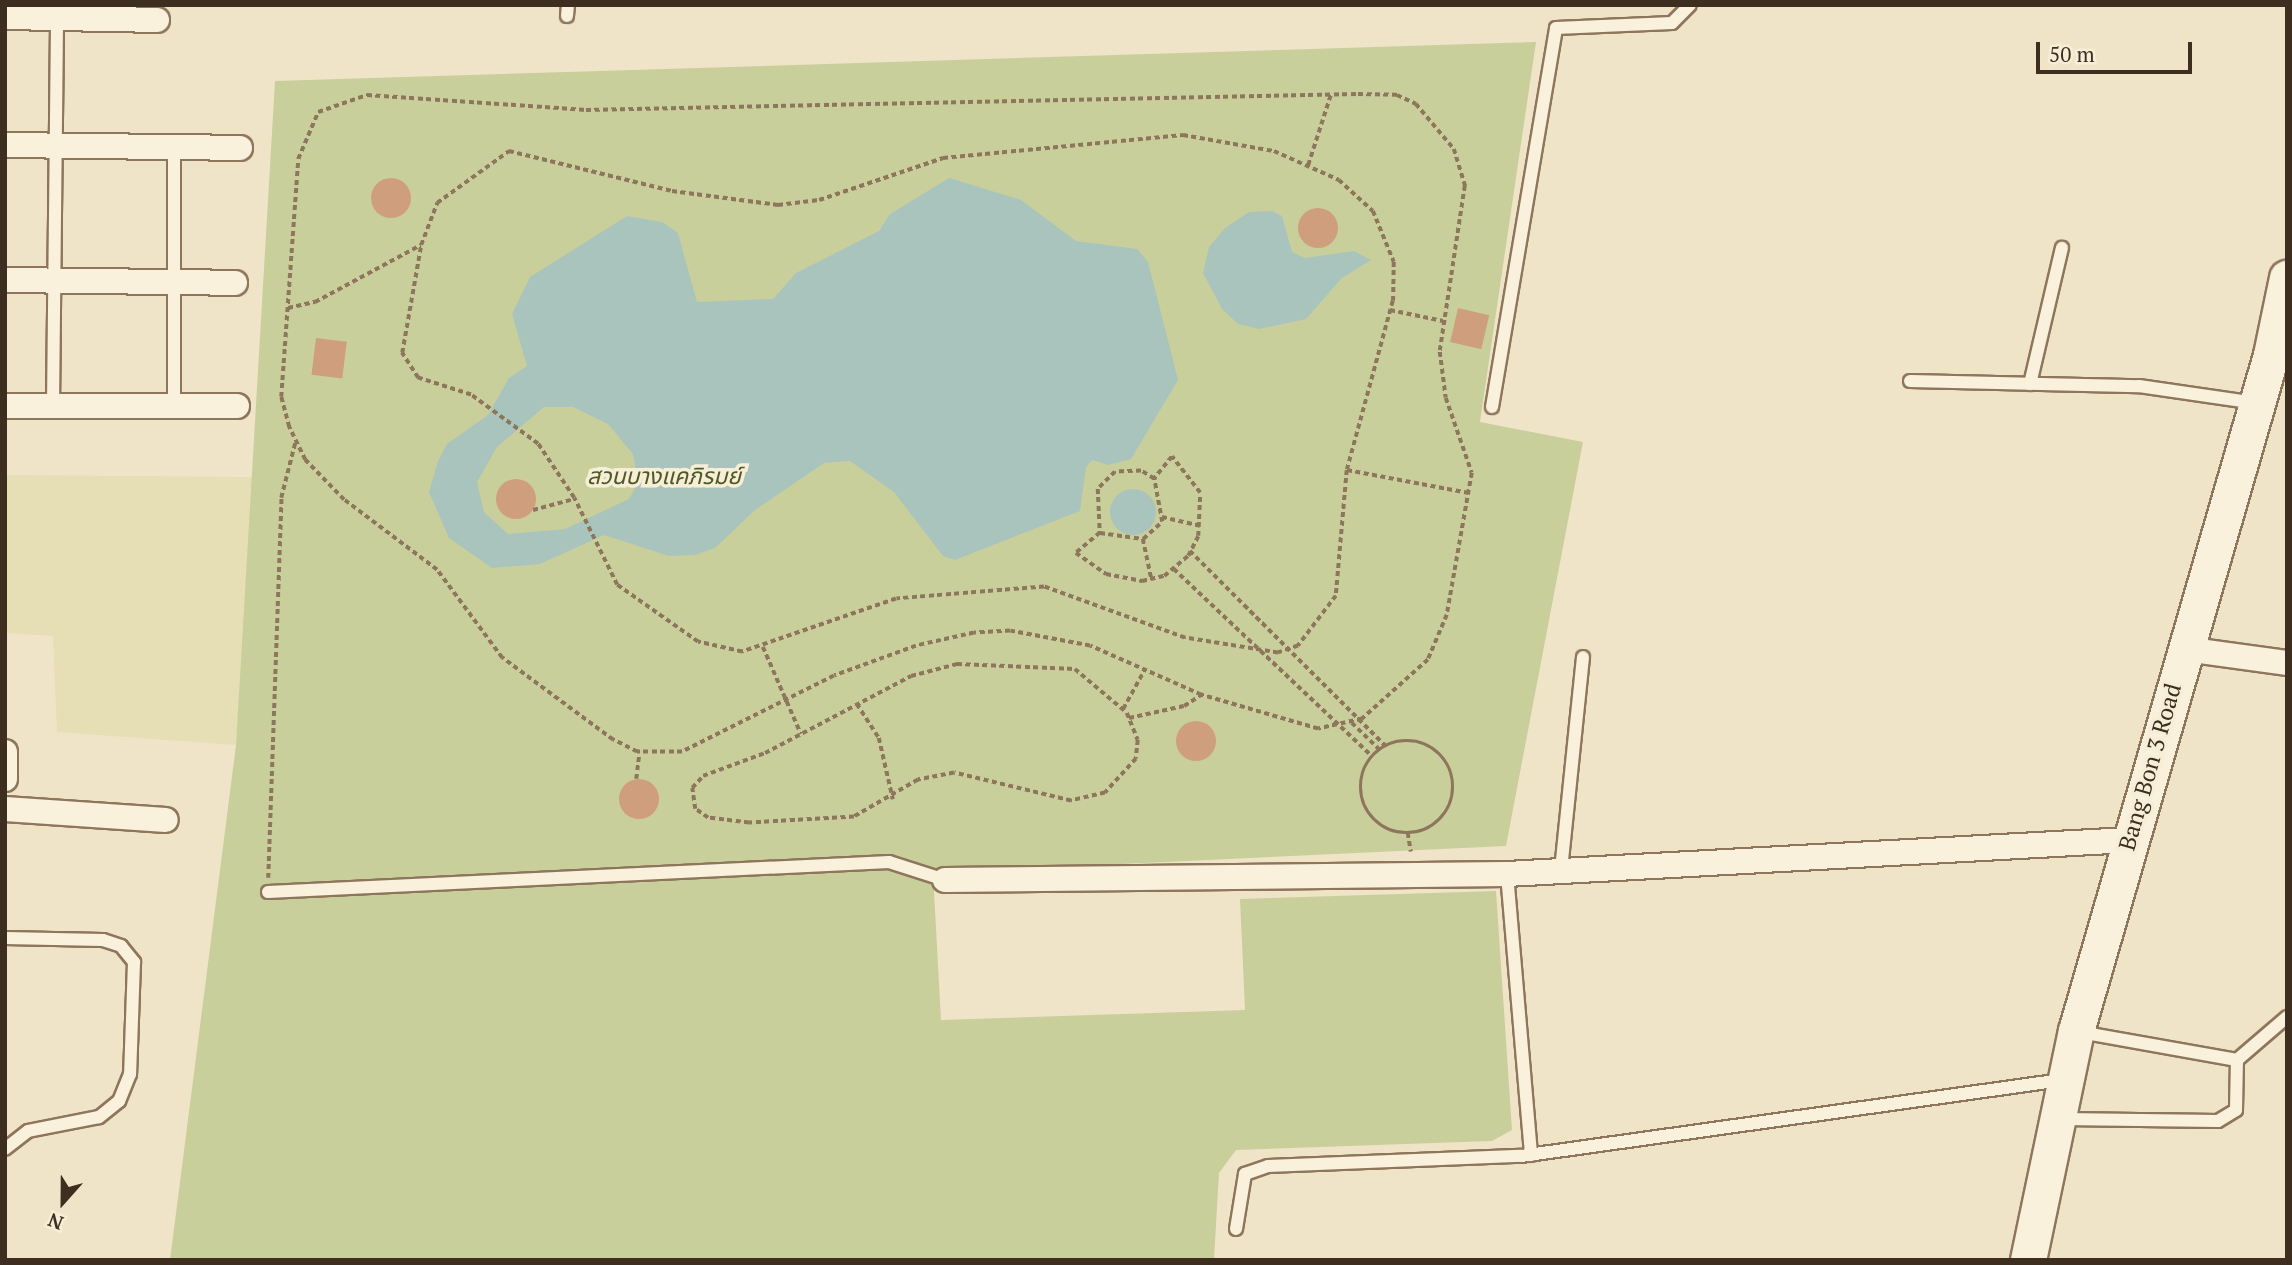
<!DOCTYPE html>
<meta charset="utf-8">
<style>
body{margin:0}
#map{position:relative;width:2292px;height:1265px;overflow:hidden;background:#f0e4c8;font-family:"PT Serif","Noto Sans Thai",serif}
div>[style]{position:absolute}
.farmland>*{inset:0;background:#e6deb5}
.green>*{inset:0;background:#c9cf9b}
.water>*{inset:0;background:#a9c4bc}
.round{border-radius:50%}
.building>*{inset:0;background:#cf9f7d;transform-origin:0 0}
.path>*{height:3.5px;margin-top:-1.75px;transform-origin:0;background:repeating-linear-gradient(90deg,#8d765c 0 5px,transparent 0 8.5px)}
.path>.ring{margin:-1.75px;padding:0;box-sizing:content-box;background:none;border:3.5px solid #8d765c;border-radius:50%}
.roads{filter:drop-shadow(2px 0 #8d765c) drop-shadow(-2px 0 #8d765c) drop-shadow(0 2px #8d765c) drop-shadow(0 -2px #8d765c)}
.lane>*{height:12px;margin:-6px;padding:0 6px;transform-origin:6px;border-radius:6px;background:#faf1dc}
.street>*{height:24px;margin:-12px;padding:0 12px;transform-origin:12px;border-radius:12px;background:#faf1dc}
.secondary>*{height:35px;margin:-17.5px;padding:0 17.5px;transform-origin:17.5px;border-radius:17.5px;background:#faf1dc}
span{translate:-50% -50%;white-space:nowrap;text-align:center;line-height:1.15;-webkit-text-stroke:7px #f7eed8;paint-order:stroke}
.park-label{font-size:23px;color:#4d5a26;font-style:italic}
.street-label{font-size:23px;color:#3d2e20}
.frame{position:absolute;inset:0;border:7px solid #3d2e20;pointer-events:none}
.north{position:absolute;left:28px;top:1167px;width:70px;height:70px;-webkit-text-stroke:5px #f7eed8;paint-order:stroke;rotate:201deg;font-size:19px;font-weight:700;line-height:28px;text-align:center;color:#3d2e20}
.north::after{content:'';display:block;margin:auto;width:24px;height:32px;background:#3d2e20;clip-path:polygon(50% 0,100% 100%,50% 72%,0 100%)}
.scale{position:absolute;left:2036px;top:42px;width:156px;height:32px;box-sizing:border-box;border:4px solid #3d2e20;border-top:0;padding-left:9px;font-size:21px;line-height:24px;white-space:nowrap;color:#3d2e20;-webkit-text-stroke:5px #f7eed8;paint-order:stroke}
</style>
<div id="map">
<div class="farmland">
<i style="clip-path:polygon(5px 475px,255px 477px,236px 745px,57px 732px,53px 636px,5px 633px)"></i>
</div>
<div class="green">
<i style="clip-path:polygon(1536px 42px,1480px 422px,1583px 442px,1506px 846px,933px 873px,941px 1020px,1245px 1010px,1240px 899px,1496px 891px,1512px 1130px,1492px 1141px,1236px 1150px,1219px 1173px,1214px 1260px,170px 1260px,236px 745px,275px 81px)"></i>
</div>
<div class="water">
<i style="clip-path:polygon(evenodd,949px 178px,1021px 200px,1076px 241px,1137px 249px,1148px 262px,1178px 380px,1131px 459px,1108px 465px,1092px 460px,1086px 467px,1080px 511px,955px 560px,943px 556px,894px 492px,850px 461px,824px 463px,755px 510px,715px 548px,695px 555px,669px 556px,604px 535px,540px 564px,492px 568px,449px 538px,429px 492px,438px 461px,447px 444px,488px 415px,509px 378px,527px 366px,512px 314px,530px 277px,627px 216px,662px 222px,678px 233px,697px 302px,773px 299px,796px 273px,879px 231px,890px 214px,949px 178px,544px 407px,573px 407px,608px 424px,633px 454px,638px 483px,629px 499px,565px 529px,508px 534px,484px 512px,477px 482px,497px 447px,544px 407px)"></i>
<i style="clip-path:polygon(1272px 211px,1282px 216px,1292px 252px,1305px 258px,1354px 251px,1371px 260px,1342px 278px,1306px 319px,1259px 329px,1238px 324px,1222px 309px,1203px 273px,1209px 247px,1225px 228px,1249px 212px)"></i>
<i class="round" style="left:1110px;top:489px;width:46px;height:46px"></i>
</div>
<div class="building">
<i class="round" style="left:371px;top:178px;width:40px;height:40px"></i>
<i class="round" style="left:1298px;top:208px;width:40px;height:40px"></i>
<i style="left:1458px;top:308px;width:32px;height:35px;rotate:13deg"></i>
<i style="left:316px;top:338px;width:31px;height:37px;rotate:7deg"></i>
<i class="round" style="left:496px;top:479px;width:40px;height:40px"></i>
<i class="round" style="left:1176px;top:721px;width:40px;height:40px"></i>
<i class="round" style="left:619px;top:779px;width:40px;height:40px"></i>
</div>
<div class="path">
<i style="left:367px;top:95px;width:220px;rotate:3.9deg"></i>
<i style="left:586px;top:110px;width:772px;rotate:-1.19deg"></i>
<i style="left:1358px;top:94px;width:39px;rotate:1deg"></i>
<i style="left:1397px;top:95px;width:21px;rotate:25deg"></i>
<i style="left:1416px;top:104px;width:59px;rotate:49.8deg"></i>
<i style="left:1454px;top:149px;width:39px;rotate:73deg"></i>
<i style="left:1465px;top:186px;width:168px;rotate:98.6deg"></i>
<i style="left:1440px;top:352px;width:46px;rotate:82.6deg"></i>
<i style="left:1446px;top:398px;width:79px;rotate:70.9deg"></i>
<i style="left:1472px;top:473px;width:144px;rotate:100deg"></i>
<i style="left:1447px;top:615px;width:49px;rotate:112.9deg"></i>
<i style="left:1428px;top:660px;width:89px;rotate:138.2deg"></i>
<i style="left:1362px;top:719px;width:45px;rotate:167.2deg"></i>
<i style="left:1318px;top:729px;width:122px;rotate:-163.8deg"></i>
<i style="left:1201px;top:695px;width:121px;rotate:-156.2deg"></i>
<i style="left:1090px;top:646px;width:81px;rotate:-169.4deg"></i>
<i style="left:1010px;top:631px;width:36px;rotate:177deg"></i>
<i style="left:974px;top:633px;width:59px;rotate:167.4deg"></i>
<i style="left:916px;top:646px;width:87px;rotate:159.9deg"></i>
<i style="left:834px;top:676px;width:170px;rotate:153.4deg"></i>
<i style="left:682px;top:752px;width:45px;rotate:180deg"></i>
<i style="left:637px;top:752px;width:27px;rotate:-153deg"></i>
<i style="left:613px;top:740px;width:138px;rotate:-143.5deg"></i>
<i style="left:502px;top:658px;width:109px;rotate:-126.5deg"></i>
<i style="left:437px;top:570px;width:116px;rotate:-143deg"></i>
<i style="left:344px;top:500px;width:56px;rotate:-134.3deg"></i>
<i style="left:305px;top:460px;width:37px;rotate:-116deg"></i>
<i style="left:289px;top:427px;width:31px;rotate:-105deg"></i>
<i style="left:281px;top:397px;width:239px;rotate:-85.9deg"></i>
<i style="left:298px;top:159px;width:51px;rotate:-66.9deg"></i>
<i style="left:318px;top:112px;width:52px;rotate:-19.1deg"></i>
<i style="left:1183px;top:135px;width:92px;rotate:10deg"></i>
<i style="left:1274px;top:151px;width:71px;rotate:24deg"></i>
<i style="left:1339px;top:180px;width:46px;rotate:42.4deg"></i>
<i style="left:1373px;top:211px;width:55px;rotate:67.6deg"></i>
<i style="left:1394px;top:262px;width:39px;rotate:91deg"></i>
<i style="left:1393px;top:301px;width:175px;rotate:105.2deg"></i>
<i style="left:1347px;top:470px;width:126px;rotate:95deg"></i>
<i style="left:1336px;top:596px;width:63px;rotate:127.2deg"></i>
<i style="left:1298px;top:646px;width:21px;rotate:161deg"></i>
<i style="left:1278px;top:653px;width:94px;rotate:-170.8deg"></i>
<i style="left:1185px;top:638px;width:150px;rotate:-160.1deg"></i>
<i style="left:1044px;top:587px;width:148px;rotate:175.4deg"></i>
<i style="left:896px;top:599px;width:163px;rotate:161deg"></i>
<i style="left:742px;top:652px;width:45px;rotate:-167.2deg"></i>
<i style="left:698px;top:642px;width:99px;rotate:-144.9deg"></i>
<i style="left:617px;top:585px;width:97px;rotate:-116.3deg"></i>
<i style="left:574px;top:498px;width:65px;rotate:-123.7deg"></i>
<i style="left:538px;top:444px;width:83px;rotate:-143.8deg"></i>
<i style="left:471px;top:395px;width:56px;rotate:-162.2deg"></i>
<i style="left:418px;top:378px;width:30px;rotate:-123deg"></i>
<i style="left:402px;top:353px;width:110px;rotate:-80deg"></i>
<i style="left:421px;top:245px;width:45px;rotate:-69.1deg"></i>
<i style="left:437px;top:203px;width:89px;rotate:-35.8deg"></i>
<i style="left:509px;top:151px;width:168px;rotate:13.8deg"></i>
<i style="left:672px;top:191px;width:107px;rotate:7.5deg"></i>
<i style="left:778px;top:205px;width:41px;rotate:-7deg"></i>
<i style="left:819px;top:200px;width:131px;rotate:-18.7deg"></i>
<i style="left:943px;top:158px;width:241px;rotate:-5.5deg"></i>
<i style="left:1308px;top:165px;width:75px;rotate:-72.1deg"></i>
<i style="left:288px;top:308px;width:28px;rotate:-13deg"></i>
<i style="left:315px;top:302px;width:120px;rotate:-28.3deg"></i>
<i style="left:1390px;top:310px;width:54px;rotate:11.7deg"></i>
<i style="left:1347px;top:470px;width:124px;rotate:10.7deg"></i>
<i style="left:533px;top:510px;width:42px;rotate:-15deg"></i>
<i style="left:1162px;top:517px;width:39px;rotate:13deg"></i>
<i style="left:1100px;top:533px;width:43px;rotate:7.9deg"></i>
<i style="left:1143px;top:539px;width:25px;rotate:-42deg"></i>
<i style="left:1162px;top:522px;width:44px;rotate:-100.5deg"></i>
<i style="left:1154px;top:479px;width:15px;rotate:-148deg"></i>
<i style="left:1141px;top:471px;width:26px;rotate:178deg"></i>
<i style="left:1115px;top:472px;width:24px;rotate:135deg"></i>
<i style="left:1098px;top:489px;width:44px;rotate:87.4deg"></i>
<i style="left:1100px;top:533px;width:31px;rotate:140deg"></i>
<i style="left:1076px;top:553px;width:37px;rotate:35deg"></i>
<i style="left:1106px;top:574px;width:37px;rotate:11deg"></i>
<i style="left:1142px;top:581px;width:23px;rotate:-13deg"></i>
<i style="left:1164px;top:576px;width:31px;rotate:-40deg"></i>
<i style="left:1188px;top:556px;width:22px;rotate:-63deg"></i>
<i style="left:1198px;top:536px;width:43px;rotate:-87.3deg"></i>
<i style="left:1200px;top:493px;width:46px;rotate:-127.9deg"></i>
<i style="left:1172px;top:457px;width:28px;rotate:129deg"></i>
<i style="left:1143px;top:539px;width:40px;rotate:78deg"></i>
<i style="left:1190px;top:551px;width:276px;rotate:44.9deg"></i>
<i style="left:1174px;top:569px;width:272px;rotate:43.4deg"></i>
<i style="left:763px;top:647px;width:95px;rotate:66.4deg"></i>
<i style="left:957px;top:664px;width:118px;rotate:2.4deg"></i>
<i style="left:1075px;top:669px;width:68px;rotate:40.2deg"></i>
<i style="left:1127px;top:713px;width:29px;rotate:68deg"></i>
<i style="left:1138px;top:740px;width:19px;rotate:96deg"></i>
<i style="left:1136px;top:759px;width:46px;rotate:132.4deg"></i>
<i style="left:1105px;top:793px;width:35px;rotate:167deg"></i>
<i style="left:1071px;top:801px;width:120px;rotate:-166.5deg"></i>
<i style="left:954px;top:773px;width:37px;rotate:169deg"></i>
<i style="left:918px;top:780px;width:74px;rotate:150deg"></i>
<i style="left:854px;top:817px;width:105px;rotate:176.7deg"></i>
<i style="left:749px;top:823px;width:41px;rotate:-173deg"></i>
<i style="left:708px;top:818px;width:16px;rotate:-145deg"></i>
<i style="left:695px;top:809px;width:21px;rotate:-98deg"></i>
<i style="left:692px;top:788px;width:16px;rotate:-47deg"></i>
<i style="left:703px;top:776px;width:66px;rotate:-20.4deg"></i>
<i style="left:765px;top:753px;width:165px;rotate:-27.8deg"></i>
<i style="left:911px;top:676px;width:48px;rotate:-14.6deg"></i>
<i style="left:857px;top:704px;width:40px;rotate:57.1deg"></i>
<i style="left:879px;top:738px;width:63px;rotate:77.1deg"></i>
<i style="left:1123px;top:709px;width:46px;rotate:-61.2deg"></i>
<i style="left:1129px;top:718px;width:56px;rotate:-12.3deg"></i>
<i style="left:1184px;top:706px;width:20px;rotate:-33deg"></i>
<i style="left:1352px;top:723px;width:37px;rotate:44deg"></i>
<i class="ring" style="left:1361px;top:741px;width:88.5px;height:88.5px"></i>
<i style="left:636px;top:779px;width:25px;rotate:-83deg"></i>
<i style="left:1408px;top:833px;width:19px;rotate:81deg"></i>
<i style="left:268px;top:878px;width:380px;rotate:-88deg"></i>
<i style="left:281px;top:498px;width:57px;rotate:-75.7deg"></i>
</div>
<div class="roads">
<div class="lane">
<i style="left:567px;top:16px;width:11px;rotate:-85deg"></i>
<i style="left:1910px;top:381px;width:229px;rotate:1.3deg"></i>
<i style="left:2139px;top:386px;width:118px;rotate:8.3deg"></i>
<i style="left:2030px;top:384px;width:140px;rotate:-76.8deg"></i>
<i style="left:53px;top:406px;width:401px;rotate:-89.4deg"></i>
<i style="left:174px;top:406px;width:259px;rotate:-90deg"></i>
<i style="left:1492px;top:407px;width:384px;rotate:-80.4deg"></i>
<i style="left:1556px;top:28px;width:116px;rotate:-2.5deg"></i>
<i style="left:1672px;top:23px;width:25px;rotate:-45deg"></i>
<i style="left:1561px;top:870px;width:214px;rotate:-84.1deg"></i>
<i style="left:1507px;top:874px;width:282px;rotate:85.1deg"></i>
<i style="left:268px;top:892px;width:622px;rotate:-2.77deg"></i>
<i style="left:889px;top:862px;width:59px;rotate:17.8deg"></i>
<i style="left:5px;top:938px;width:98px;rotate:1.2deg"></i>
<i style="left:103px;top:940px;width:19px;rotate:18deg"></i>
<i style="left:121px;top:946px;width:21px;rotate:51deg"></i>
<i style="left:134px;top:962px;width:112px;rotate:92deg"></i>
<i style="left:130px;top:1074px;width:29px;rotate:112deg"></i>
<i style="left:119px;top:1101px;width:26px;rotate:141deg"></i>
<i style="left:99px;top:1117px;width:72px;rotate:168.8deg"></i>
<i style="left:28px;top:1131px;width:29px;rotate:142deg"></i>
<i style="left:2237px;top:1060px;width:66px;rotate:-40.7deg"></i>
<i style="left:2061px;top:1119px;width:157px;rotate:0.7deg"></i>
<i style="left:2218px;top:1121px;width:21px;rotate:-31deg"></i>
<i style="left:2236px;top:1110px;width:50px;rotate:-88.9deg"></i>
<i style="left:2237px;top:1060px;width:159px;rotate:-169.9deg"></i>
<i style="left:1236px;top:1229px;width:56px;rotate:-80.7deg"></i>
<i style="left:1245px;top:1174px;width:24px;rotate:-19deg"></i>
<i style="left:1268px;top:1166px;width:253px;rotate:-2.3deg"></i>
<i style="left:1521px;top:1156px;width:546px;rotate:-8deg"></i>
</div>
<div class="street">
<i style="left:5px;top:17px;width:152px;rotate:1.1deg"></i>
<i style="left:5px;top:145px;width:235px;rotate:0.7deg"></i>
<i style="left:5px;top:280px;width:230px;rotate:0.7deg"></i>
<i style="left:5px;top:406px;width:232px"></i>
<i style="left:2185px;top:649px;width:103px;rotate:7.8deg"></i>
<i style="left:5px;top:752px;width:27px;rotate:90deg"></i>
<i style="left:5px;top:809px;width:161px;rotate:3.9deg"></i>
<i style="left:945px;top:880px;width:562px;rotate:-0.61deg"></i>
<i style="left:1507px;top:874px;width:622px;rotate:-3.13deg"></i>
</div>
<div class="secondary">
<i style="left:2028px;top:1260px;width:234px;rotate:-78.2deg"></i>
<i style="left:2076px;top:1031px;width:704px;rotate:-73.91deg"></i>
<i style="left:2271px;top:355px;width:79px;rotate:-78.3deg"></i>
</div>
</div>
<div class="park-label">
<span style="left:664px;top:476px">สวนบางแคภิรมย์</span>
</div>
<div class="street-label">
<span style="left:2150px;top:767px;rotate:-74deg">Bang Bon 3 Road</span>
</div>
<div class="frame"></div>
<div class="north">N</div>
<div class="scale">50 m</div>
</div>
